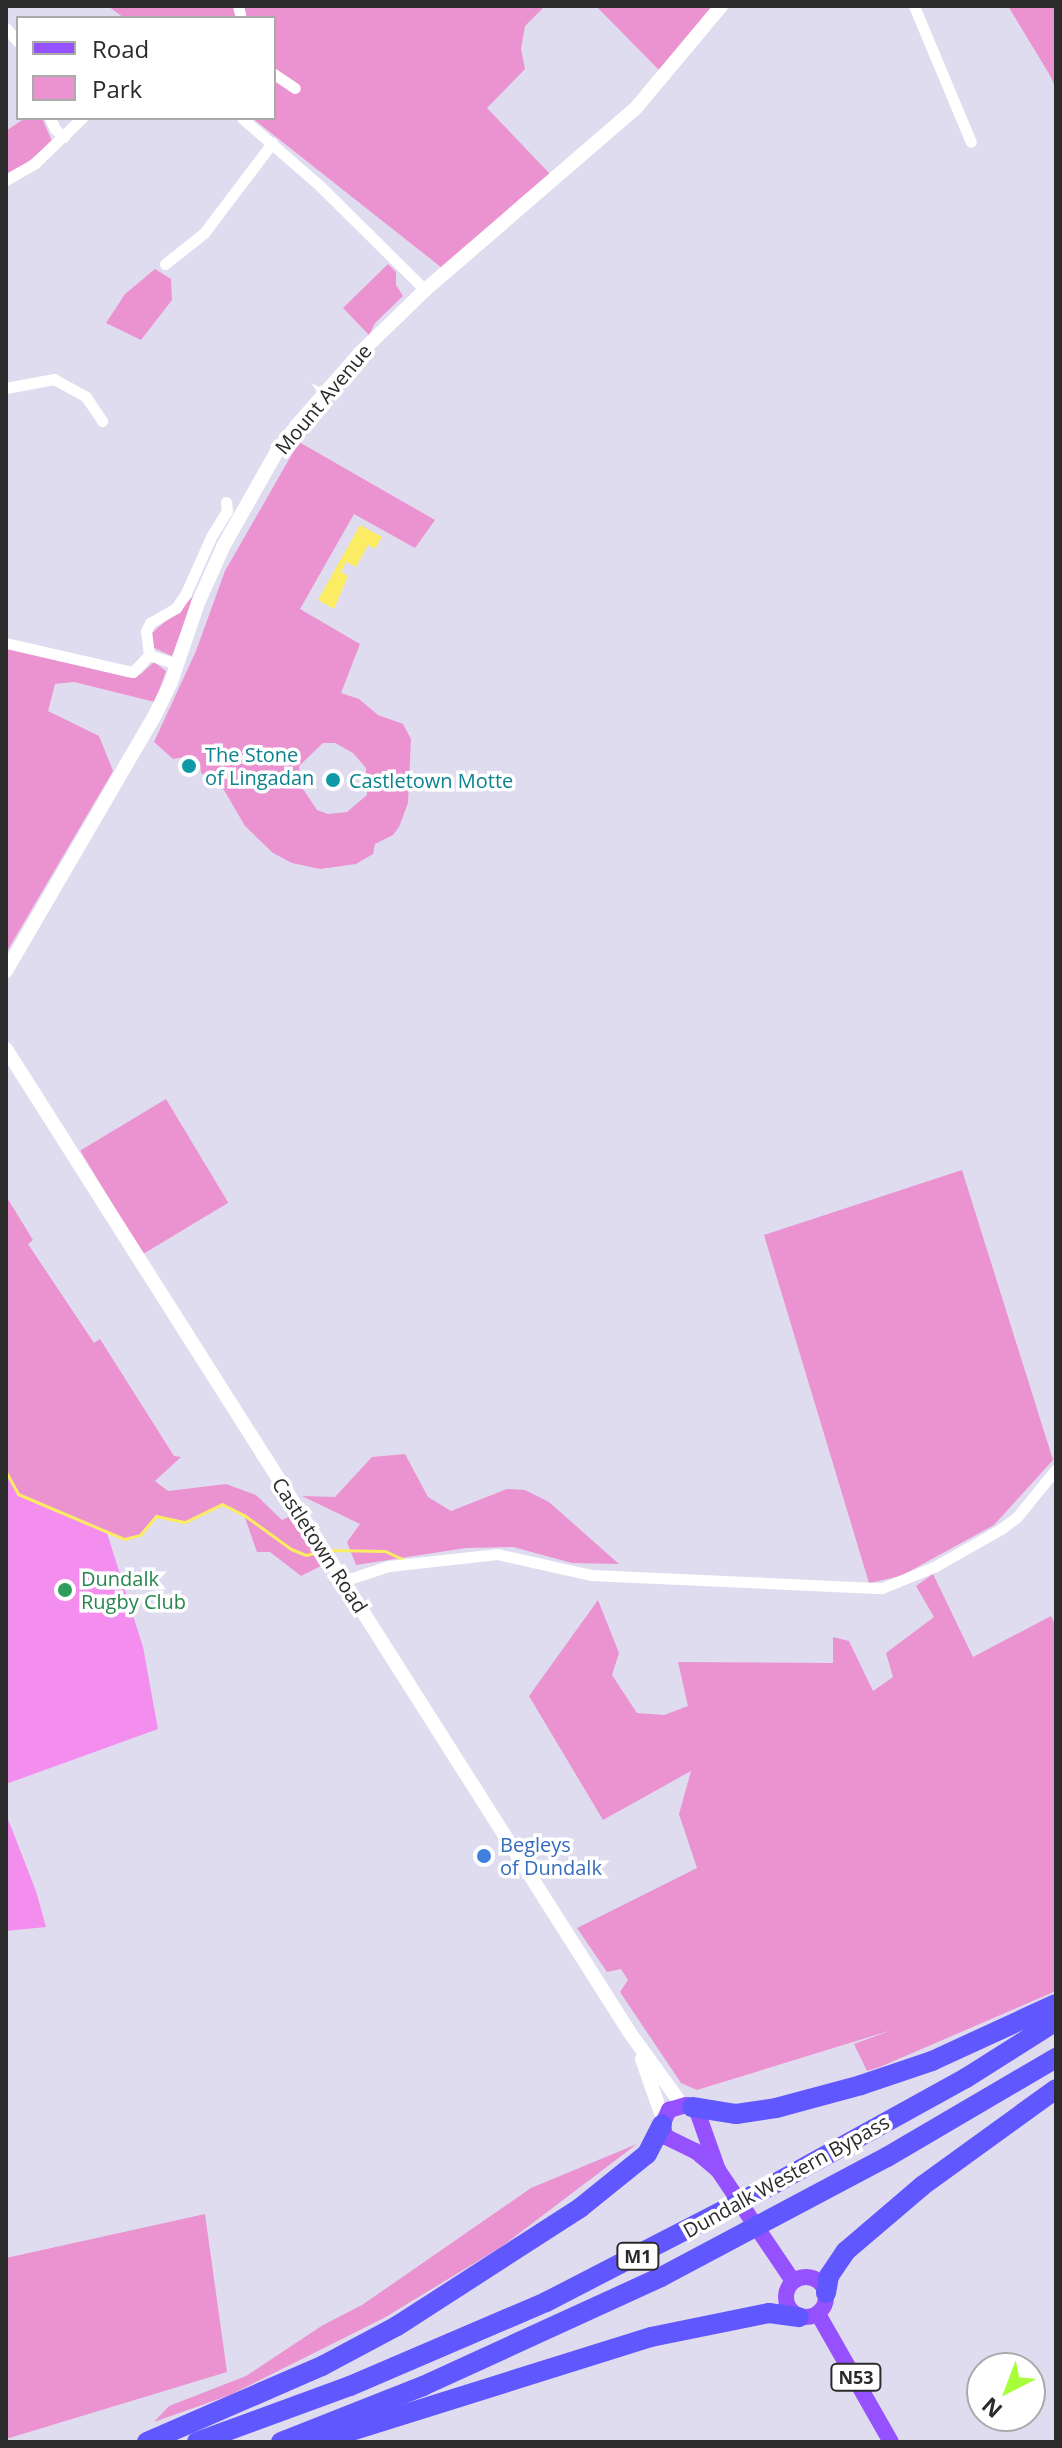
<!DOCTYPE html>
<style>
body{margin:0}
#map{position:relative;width:1062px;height:2448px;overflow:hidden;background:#e0dcef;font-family:"Open Sans",sans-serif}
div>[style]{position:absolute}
.green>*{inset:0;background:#eb93d1;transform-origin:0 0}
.pitch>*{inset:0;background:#f38eee}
.water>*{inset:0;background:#fbec64}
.stream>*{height:3px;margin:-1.5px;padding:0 1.5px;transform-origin:1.5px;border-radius:1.5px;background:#fbec64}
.street>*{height:11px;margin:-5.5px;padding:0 5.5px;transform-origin:5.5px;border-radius:5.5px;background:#fff}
.secondary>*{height:14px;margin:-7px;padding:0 7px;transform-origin:7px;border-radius:7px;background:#fff}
.primary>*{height:16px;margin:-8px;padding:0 8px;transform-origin:8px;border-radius:8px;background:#9651ff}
.primary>.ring{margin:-8px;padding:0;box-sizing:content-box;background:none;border:16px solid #9651ff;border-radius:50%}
.highway>*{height:20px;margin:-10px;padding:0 10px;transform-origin:10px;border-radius:10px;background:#6157ff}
.dots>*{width:22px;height:22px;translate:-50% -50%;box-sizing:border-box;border:4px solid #fff;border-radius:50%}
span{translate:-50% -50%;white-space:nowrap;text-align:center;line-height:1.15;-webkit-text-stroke:7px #fff;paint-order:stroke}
.shield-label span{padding:2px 6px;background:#fff;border:2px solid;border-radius:6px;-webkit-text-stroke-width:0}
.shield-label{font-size:18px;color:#2b2b2b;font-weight:700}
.street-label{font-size:20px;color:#2b2b2b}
.culture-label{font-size:20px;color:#0d838f}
.left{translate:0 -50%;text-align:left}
.leisure-label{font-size:20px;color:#27864d}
.shop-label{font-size:20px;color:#366cbe}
.frame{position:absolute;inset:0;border:8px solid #2b2b2b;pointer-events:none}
.legend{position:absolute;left:16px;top:16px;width:260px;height:104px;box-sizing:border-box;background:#fff;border:2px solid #aaa;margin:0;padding:10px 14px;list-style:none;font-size:24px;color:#2b2b2b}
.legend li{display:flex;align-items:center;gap:16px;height:40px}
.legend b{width:40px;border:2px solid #aaa}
.north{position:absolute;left:966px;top:2352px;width:80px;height:80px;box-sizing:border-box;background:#fff;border:2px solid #aaa;border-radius:50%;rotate:222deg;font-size:22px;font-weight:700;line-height:32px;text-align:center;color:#2b2b2b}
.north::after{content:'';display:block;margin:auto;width:28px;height:36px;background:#a7ff39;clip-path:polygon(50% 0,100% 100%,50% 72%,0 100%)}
</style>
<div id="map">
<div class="green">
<i style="clip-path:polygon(108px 6px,545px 6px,525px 26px,521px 49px,525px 69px,487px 108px,550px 174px,442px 268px,252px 118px,274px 118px,274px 18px,124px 18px)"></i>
<i style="clip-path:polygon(596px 6px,713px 6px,659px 70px)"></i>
<i style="clip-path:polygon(1008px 6px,1056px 6px,1056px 90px,1051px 77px)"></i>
<i style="clip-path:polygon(25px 118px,42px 118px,52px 141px,28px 162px,6px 174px,6px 131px)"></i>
<i style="clip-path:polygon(388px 264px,396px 272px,396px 285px,403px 296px,375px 323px,369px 335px,343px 308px)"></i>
<i style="clip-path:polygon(155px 269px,171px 279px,172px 300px,141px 340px,106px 323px,125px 294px)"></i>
<i style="clip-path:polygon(evenodd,299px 442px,435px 520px,415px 548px,354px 514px,300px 609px,360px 644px,341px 693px,359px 699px,378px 715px,403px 724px,411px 739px,408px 803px,399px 827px,393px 835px,375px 844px,373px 854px,356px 864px,320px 869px,292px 863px,273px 853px,245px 826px,224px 790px,201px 773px,200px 762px,192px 756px,173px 759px,154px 742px,196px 651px,225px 571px,299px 442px,323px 743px,335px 743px,353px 753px,366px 768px,367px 795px,347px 812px,328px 814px,317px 810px,301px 786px,299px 766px,323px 743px)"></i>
<i style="clip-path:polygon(195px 595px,172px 656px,154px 648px,151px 634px)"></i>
<i style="clip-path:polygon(6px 648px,127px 677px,141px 674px,154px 662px,166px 671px,155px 702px,74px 682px,55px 684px,48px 711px,99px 736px,113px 771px,6px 953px)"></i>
<i style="left:166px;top:1099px;width:121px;height:100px;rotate:59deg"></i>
<i style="clip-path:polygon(962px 1170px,1053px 1460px,994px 1525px,901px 1576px,869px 1583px,764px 1235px)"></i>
<i style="clip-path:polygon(6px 1196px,33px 1240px,28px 1244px,94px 1343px,100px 1339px,174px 1456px,181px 1457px,155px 1481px,168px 1491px,226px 1484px,256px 1495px,282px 1520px,293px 1515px,325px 1564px,301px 1576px,270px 1552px,257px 1552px,244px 1515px,222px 1505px,185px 1522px,156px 1516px,140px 1535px,124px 1539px,18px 1494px,6px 1472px)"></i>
<i style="clip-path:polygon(405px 1454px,428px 1497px,451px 1511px,507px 1489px,525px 1490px,549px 1502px,619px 1564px,572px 1563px,513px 1547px,466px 1548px,356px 1565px,347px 1542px,360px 1524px,302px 1496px,335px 1497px,372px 1457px)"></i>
<i style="clip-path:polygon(933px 1574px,973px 1657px,1051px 1616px,1056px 1626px,1056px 1991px,880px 2067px,867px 2071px,854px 2044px,892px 2030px,697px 2090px,681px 2083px,620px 1992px,628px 1980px,621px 1969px,607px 1972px,577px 1928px,697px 1868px,679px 1814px,691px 1771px,603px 1820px,529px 1696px,598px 1600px,619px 1653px,612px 1675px,637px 1713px,664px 1715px,688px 1706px,678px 1662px,833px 1663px,833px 1637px,849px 1641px,873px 1691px,893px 1677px,886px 1653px,934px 1617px,916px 1586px)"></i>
<i style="clip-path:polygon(637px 2144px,501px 2247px,384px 2318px,230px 2395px,154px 2422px,169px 2406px,246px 2376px,323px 2325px,362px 2305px,531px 2188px)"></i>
<i style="clip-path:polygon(205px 2214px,227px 2372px,6px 2439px,6px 2258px)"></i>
</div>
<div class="pitch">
<i style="clip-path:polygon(6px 1472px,18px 1494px,107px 1533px,143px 1647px,158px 1729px,6px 1784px)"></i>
<i style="clip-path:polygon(6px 1814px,36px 1891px,46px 1927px,6px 1931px)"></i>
</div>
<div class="water">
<i style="clip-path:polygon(360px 525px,382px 537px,375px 549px,368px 545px,356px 567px,346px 562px,341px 572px,348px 576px,334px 609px,318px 600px)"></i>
</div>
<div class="stream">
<i style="left:6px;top:1472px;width:25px;rotate:61deg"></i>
<i style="left:18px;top:1494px;width:115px;rotate:23deg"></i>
<i style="left:124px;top:1539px;width:16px;rotate:-14deg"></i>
<i style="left:140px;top:1535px;width:25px;rotate:-50deg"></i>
<i style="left:156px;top:1516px;width:30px;rotate:12deg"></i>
<i style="left:185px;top:1522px;width:41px;rotate:-25.9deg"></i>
<i style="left:222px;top:1504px;width:25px;rotate:27deg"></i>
<i style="left:244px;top:1515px;width:58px;rotate:35.9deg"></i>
<i style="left:291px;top:1549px;width:16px;rotate:22deg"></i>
<i style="left:306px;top:1555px;width:12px;rotate:-14deg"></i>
<i style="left:330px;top:1550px;width:55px;rotate:1deg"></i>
<i style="left:385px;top:1551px;width:21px;rotate:25deg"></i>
</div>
<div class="street">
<i style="left:238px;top:6px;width:12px;rotate:76deg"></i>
<i style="left:914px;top:6px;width:147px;rotate:67.3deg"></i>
<i style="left:6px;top:28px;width:18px;rotate:49deg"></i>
<i style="left:274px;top:74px;width:25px;rotate:34deg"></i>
<i style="left:50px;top:118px;width:12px;rotate:66deg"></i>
<i style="left:55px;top:129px;width:12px;rotate:42deg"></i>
<i style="left:242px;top:118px;width:103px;rotate:41.1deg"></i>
<i style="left:320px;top:186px;width:148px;rotate:44.7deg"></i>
<i style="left:6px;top:180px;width:34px;rotate:-30deg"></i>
<i style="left:35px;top:163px;width:65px;rotate:-43.8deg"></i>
<i style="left:165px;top:264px;width:50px;rotate:-38.5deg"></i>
<i style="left:204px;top:233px;width:113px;rotate:-52.9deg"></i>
<i style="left:6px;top:388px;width:49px;rotate:-10.6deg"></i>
<i style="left:54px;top:379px;width:37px;rotate:29deg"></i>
<i style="left:86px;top:397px;width:29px;rotate:56deg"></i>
<i style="left:6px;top:643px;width:130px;rotate:12.9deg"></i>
<i style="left:133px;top:672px;width:23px;rotate:-47deg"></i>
<i style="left:149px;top:655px;width:24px;rotate:-97deg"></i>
<i style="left:146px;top:631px;width:9px;rotate:-63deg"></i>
<i style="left:150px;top:623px;width:30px;rotate:-30deg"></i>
<i style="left:176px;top:608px;width:18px;rotate:-56deg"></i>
<i style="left:186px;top:593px;width:64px;rotate:-65.9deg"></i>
<i style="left:212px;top:535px;width:28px;rotate:-58deg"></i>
<i style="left:227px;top:511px;width:9px;rotate:-96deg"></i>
<i style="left:149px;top:655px;width:29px;rotate:18deg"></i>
<i style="left:343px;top:1581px;width:48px;rotate:-18.1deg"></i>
<i style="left:389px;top:1566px;width:109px;rotate:-6.3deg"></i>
<i style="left:497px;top:1554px;width:96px;rotate:12.6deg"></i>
<i style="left:591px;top:1575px;width:291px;rotate:2.6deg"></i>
<i style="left:882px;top:1588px;width:56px;rotate:-22deg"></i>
<i style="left:934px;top:1567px;width:77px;rotate:-29.6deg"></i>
<i style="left:1001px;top:1529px;width:20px;rotate:-37deg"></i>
<i style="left:1017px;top:1517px;width:62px;rotate:-50.9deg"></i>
</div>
<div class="secondary">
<i style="left:6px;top:971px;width:298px;rotate:-59.8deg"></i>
<i style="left:156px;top:713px;width:34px;rotate:-64deg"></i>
<i style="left:171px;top:682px;width:83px;rotate:-71.1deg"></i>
<i style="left:198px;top:603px;width:64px;rotate:-65.9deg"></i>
<i style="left:224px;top:545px;width:106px;rotate:-60.5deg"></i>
<i style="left:276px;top:453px;width:35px;rotate:-53deg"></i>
<i style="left:297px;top:425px;width:96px;rotate:-48.8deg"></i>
<i style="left:360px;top:353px;width:91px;rotate:-44.1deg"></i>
<i style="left:425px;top:290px;width:277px;rotate:-40.8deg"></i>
<i style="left:635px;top:109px;width:134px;rotate:-50.1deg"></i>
<i style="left:6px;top:1049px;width:1165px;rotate:57.62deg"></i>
<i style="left:630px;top:2033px;width:89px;rotate:54.2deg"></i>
<i style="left:642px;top:2059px;width:64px;rotate:70.7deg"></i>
</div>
<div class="primary">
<i style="left:718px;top:2170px;width:30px;rotate:-140deg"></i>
<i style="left:695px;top:2151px;width:32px;rotate:-154deg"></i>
<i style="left:666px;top:2137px;width:13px;rotate:-108deg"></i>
<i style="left:662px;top:2125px;width:17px;rotate:-65deg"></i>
<i style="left:669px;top:2110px;width:18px;rotate:-16deg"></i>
<i style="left:686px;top:2105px;width:13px;rotate:29deg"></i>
<i style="left:697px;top:2111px;width:63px;rotate:70.4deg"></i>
<i style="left:718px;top:2170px;width:134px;rotate:56deg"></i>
<i class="ring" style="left:786px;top:2277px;width:24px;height:24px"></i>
<i style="left:818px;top:2314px;width:147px;rotate:60.3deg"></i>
</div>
<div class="highway">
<i style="left:692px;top:2107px;width:45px;rotate:9deg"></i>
<i style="left:736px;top:2114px;width:40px;rotate:-8.5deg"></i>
<i style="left:776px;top:2108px;width:88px;rotate:-15.1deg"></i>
<i style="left:861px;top:2085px;width:75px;rotate:-18.7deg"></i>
<i style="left:932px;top:2061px;width:136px;rotate:-24.7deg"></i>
<i style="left:826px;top:2293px;width:17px;rotate:-80deg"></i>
<i style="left:829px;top:2276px;width:30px;rotate:-56deg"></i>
<i style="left:846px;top:2251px;width:100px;rotate:-40.5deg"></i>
<i style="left:922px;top:2186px;width:165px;rotate:-35.9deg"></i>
<i style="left:147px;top:2442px;width:191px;rotate:-23.5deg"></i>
<i style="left:322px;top:2366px;width:85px;rotate:-28.1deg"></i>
<i style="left:397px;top:2326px;width:218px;rotate:-32.8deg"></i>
<i style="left:580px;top:2208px;width:86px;rotate:-38.9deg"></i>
<i style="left:647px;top:2154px;width:33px;rotate:-63deg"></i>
<i style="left:197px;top:2442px;width:163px;rotate:-20.1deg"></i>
<i style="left:350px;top:2386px;width:213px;rotate:-23.2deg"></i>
<i style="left:546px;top:2302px;width:246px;rotate:-27.3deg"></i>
<i style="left:765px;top:2189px;width:230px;rotate:-28.9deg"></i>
<i style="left:966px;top:2078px;width:107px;rotate:-32.3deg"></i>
<i style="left:281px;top:2442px;width:153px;rotate:-21.5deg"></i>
<i style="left:423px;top:2386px;width:262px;rotate:-24.6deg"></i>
<i style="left:661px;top:2277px;width:256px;rotate:-28deg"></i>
<i style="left:887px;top:2157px;width:196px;rotate:-30.4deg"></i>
<i style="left:316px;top:2442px;width:351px;rotate:-17.4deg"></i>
<i style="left:651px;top:2337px;width:120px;rotate:-11.5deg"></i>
<i style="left:769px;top:2313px;width:30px;rotate:8deg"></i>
</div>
<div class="dots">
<i style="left:189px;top:766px;background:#0f9aa8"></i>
<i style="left:333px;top:780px;background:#0f9aa8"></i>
<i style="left:65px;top:1590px;background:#2e9e5b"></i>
<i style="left:484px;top:1856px;background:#3f7fe0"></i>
</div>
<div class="shield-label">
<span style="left:638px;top:2256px">M1</span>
<span style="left:856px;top:2377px">N53</span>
</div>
<div class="street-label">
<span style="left:323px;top:399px;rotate:-50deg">Mount Avenue</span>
<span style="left:320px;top:1545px;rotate:57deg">Castletown Road</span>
<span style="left:786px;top:2176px;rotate:-29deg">Dundalk Western Bypass</span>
</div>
<div class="culture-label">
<span class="left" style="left:205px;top:766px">The Stone<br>of Lingadan</span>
<span class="left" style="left:349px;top:780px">Castletown Motte</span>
</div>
<div class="leisure-label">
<span class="left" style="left:81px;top:1590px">Dundalk<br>Rugby Club</span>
</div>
<div class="shop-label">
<span class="left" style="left:500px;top:1856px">Begleys<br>of Dundalk</span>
</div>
<div class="frame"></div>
<ul class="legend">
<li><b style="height:10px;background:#9651ff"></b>Road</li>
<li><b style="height:22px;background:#eb93d1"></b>Park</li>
</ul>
<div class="north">N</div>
</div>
